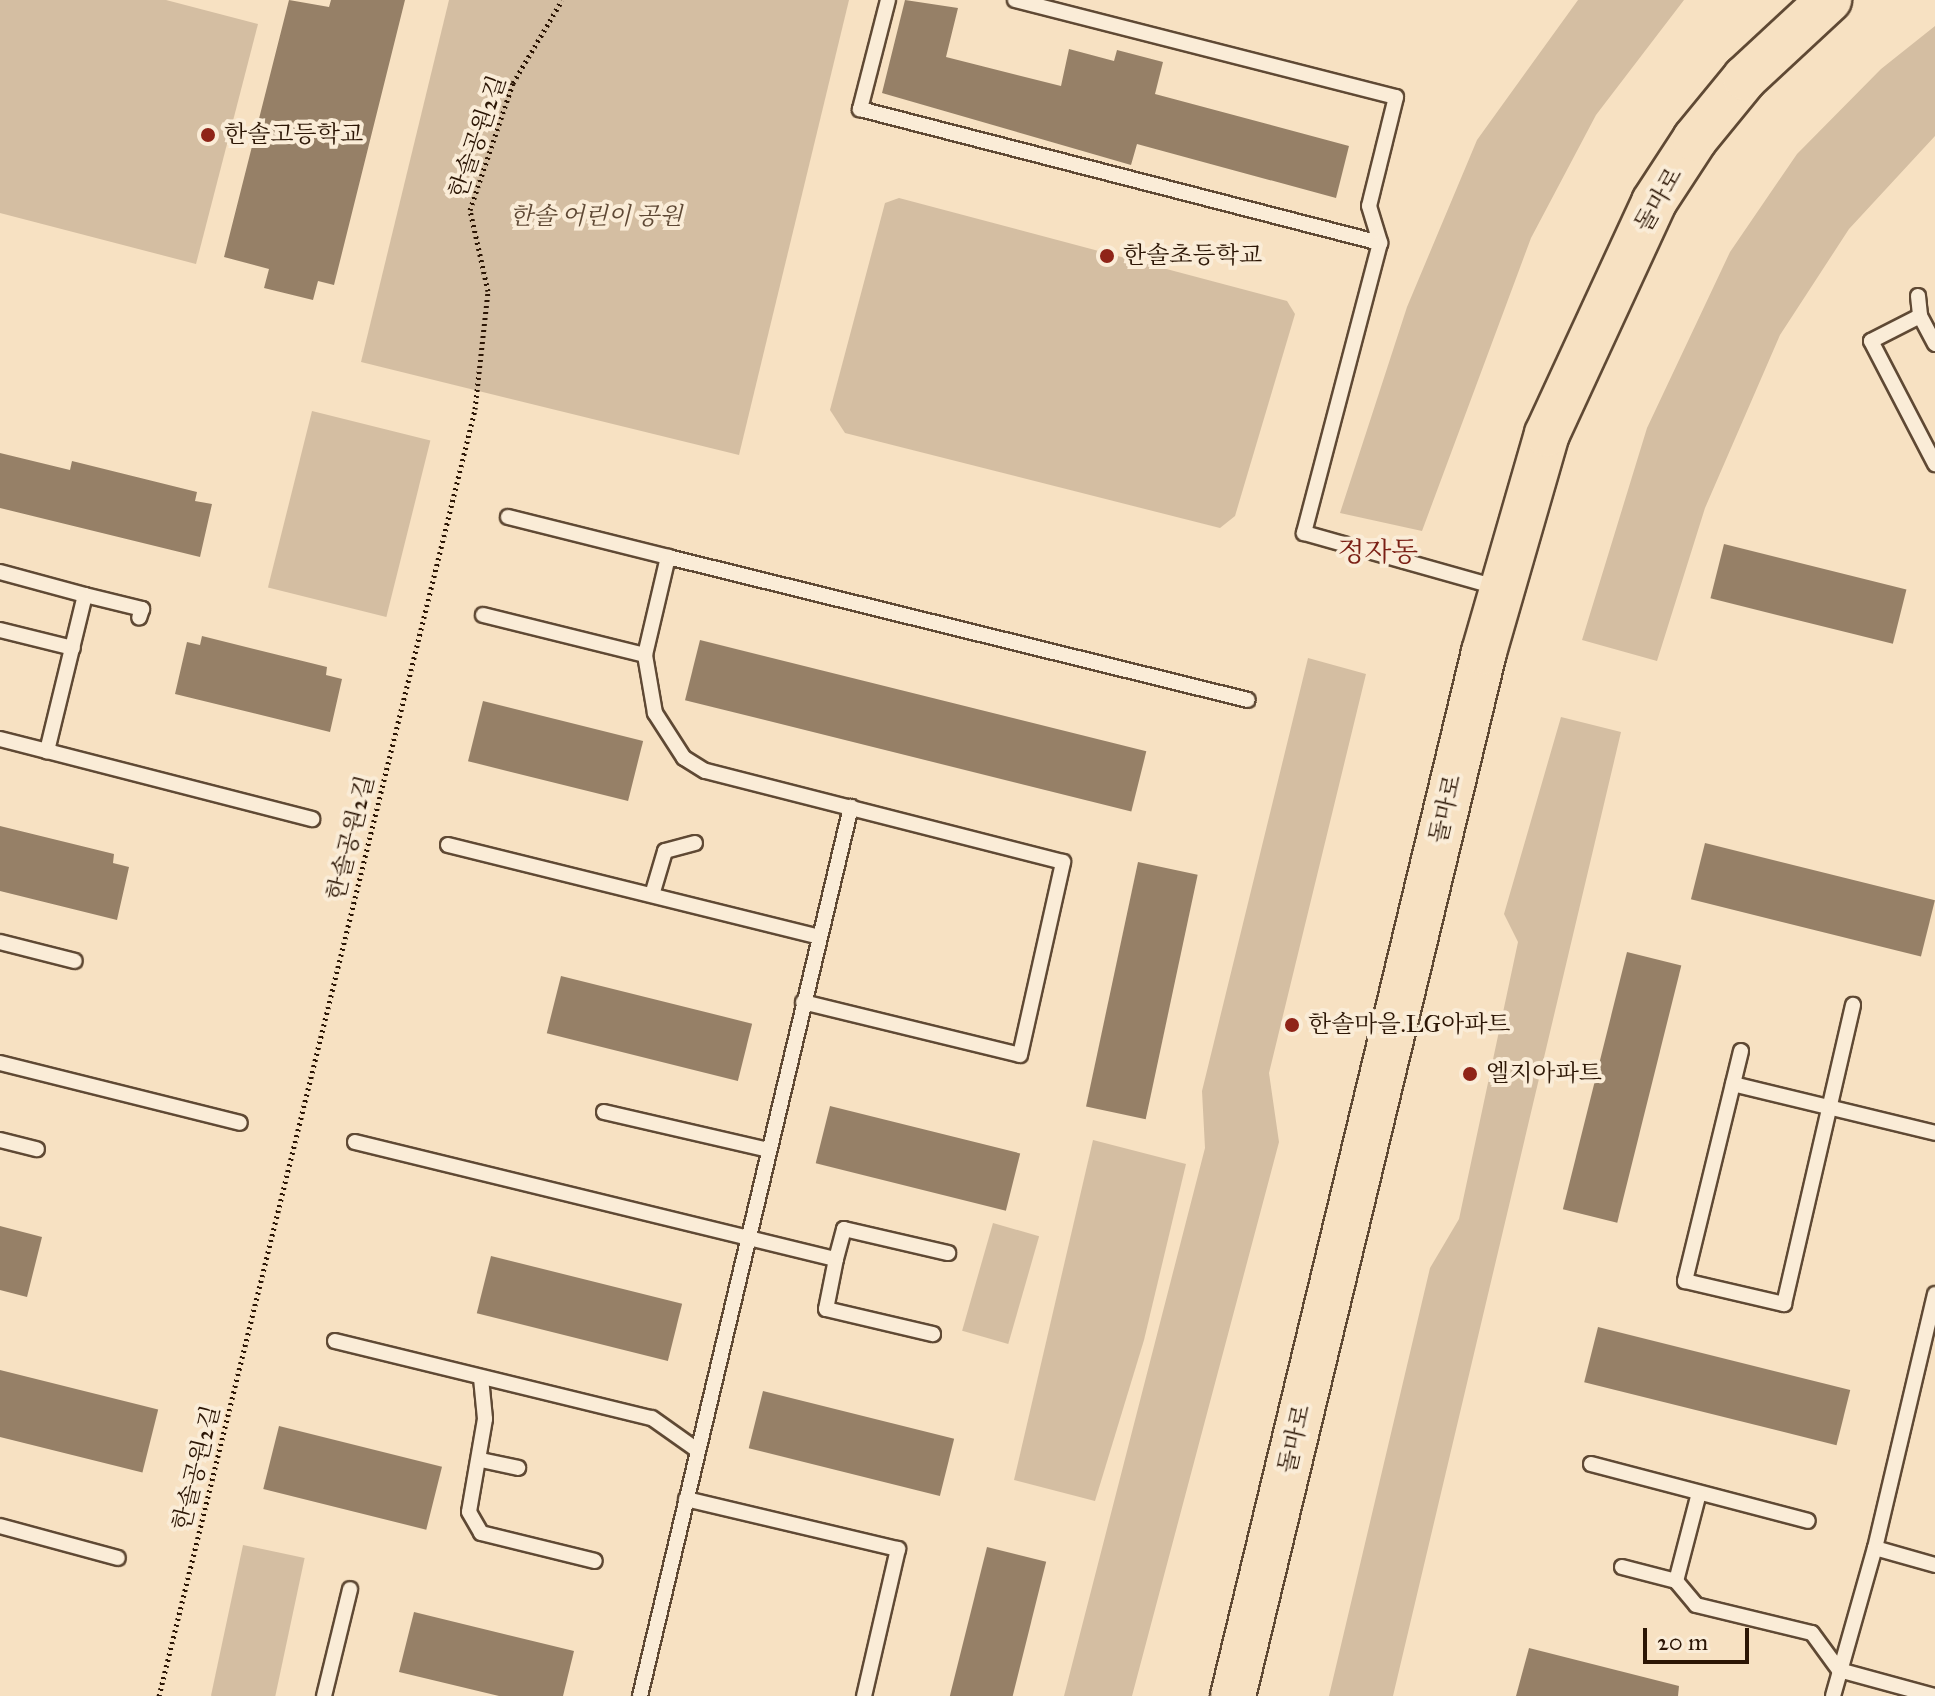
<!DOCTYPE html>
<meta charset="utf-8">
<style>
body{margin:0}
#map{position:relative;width:1935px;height:1696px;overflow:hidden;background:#f7e1c2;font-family:"IM FELL Great Primer","Noto Serif KR",serif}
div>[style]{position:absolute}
.green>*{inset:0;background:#d4bea2;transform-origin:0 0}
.building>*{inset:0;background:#968067;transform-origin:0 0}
.path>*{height:5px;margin-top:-2.5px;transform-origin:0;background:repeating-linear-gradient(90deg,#2c1605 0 2px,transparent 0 6px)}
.roads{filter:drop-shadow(2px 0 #5f4934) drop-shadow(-2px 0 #5f4934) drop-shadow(0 2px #5f4934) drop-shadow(0 -2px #5f4934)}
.service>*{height:14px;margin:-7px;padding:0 7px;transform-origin:7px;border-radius:7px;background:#faecd7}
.primary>*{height:44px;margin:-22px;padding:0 22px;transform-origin:22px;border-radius:22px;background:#f7e1c2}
.dots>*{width:22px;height:22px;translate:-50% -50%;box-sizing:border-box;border:4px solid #faecd7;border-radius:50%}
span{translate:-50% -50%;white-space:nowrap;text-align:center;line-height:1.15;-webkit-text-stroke:8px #faecd7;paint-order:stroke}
.poi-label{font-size:24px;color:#2c1605}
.left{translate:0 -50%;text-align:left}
.street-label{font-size:24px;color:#2c1605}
.park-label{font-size:24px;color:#5e4834;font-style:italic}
.quarter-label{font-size:28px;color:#7a1f14}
.scale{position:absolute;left:1643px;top:1628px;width:106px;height:36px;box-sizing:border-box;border:4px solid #2c1605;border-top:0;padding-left:10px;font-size:24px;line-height:28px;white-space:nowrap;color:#2c1605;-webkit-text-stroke:6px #faecd7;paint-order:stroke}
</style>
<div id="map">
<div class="green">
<i style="clip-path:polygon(0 0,166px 0,258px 24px,196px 264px,0 213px)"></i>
<i style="clip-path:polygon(449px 0,849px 0,739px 455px,361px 362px)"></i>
<i style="clip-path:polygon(1578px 0,1684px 0,1596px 115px,1531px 238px,1422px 531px,1340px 513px,1407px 307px,1477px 140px)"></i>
<i style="clip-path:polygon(1935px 26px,1935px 136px,1849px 229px,1780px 335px,1705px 508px,1657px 661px,1582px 640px,1647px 428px,1730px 252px,1797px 154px,1881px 69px)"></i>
<i style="clip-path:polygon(899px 198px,1287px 301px,1295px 314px,1235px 516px,1220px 528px,845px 433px,830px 410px,885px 203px)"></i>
<i style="left:312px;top:411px;width:122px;height:182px;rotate:14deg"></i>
<i style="clip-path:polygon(1308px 658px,1366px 674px,1269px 1073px,1279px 1142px,1132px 1696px,1064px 1696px,1205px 1148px,1202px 1091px)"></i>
<i style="clip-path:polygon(1561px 717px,1621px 732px,1393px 1696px,1329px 1696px,1430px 1268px,1459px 1219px,1518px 942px,1504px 914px)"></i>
<i style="clip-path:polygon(1093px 1140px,1186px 1164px,1144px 1340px,1095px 1501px,1014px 1480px)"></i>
<i style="left:993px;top:1223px;width:48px;height:112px;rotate:16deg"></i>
<i style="left:243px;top:1545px;width:63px;height:154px;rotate:12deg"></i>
</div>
<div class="building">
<i style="clip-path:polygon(289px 0,329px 7px,331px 0,405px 0,334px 285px,318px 281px,313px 300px,264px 288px,269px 269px,224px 257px)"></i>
<i style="clip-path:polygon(905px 0,958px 8px,946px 57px,1061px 86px,1069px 49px,1114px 61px,1117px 50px,1163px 62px,1155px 94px,1349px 146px,1336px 198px,1137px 144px,1131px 165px,882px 93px)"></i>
<i style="clip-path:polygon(0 453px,70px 470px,72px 461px,197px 492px,195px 501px,212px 504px,200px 557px,0 508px)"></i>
<i style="left:1724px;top:544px;width:188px;height:56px;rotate:14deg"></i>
<i style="clip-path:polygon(202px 636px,327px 667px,326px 675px,342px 679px,330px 732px,175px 694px,187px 642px,200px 645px)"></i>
<i style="left:700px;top:640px;width:460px;height:62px;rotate:14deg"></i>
<i style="left:483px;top:701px;width:165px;height:62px;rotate:14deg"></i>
<i style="clip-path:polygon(0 826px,114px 854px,113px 863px,129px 867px,117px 920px,0 891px)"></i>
<i style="left:1705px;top:843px;width:237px;height:58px;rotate:14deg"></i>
<i style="left:1138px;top:862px;width:61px;height:250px;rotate:12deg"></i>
<i style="left:1627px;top:952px;width:56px;height:265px;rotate:14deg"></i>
<i style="left:561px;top:976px;width:197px;height:59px;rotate:14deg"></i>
<i style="left:830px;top:1106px;width:196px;height:59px;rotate:14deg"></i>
<i style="clip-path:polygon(0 1226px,42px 1237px,27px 1297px,0 1290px)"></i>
<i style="left:491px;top:1256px;width:197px;height:59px;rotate:14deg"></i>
<i style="left:1598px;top:1327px;width:260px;height:57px;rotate:14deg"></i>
<i style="left:0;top:1370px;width:163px;height:65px;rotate:14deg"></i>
<i style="left:763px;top:1391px;width:197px;height:59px;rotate:14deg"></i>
<i style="left:279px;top:1426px;width:168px;height:65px;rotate:14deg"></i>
<i style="left:987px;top:1547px;width:61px;height:154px;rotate:14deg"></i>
<i style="clip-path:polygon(414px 1612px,574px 1651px,563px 1696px,499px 1696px,399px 1672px)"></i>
<i style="clip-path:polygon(1529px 1648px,1679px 1686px,1678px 1696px,1516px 1696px)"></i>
</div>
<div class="path">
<i style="left:159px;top:1696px;width:1325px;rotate:-76.2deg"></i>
<i style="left:475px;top:409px;width:119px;rotate:-83.7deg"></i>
<i style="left:488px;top:291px;width:83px;rotate:-102.5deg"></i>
<i style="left:470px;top:210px;width:134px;rotate:-71.3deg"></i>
<i style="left:513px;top:83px;width:96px;rotate:-59.4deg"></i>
</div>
<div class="roads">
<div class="service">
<i style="left:888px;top:0;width:113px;rotate:104.4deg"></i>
<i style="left:860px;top:109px;width:537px;rotate:14.45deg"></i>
<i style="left:1015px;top:0;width:393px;rotate:14.3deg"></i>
<i style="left:1396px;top:97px;width:112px;rotate:103.9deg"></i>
<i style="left:1369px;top:206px;width:39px;rotate:73deg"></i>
<i style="left:1380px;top:243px;width:300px;rotate:104.7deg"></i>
<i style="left:1304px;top:533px;width:199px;rotate:15.7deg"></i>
<i style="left:1918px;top:296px;width:20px;rotate:84deg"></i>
<i style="left:1935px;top:344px;width:32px;rotate:-118deg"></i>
<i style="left:1920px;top:316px;width:55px;rotate:153deg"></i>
<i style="left:1871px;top:341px;width:139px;rotate:62.5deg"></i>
<i style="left:508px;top:517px;width:165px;rotate:14deg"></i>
<i style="left:0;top:572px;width:88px;rotate:15.1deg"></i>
<i style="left:85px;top:595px;width:161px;rotate:103.7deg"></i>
<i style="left:47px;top:751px;width:274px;rotate:14.4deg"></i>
<i style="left:85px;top:595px;width:59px;rotate:13.8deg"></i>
<i style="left:142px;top:609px;width:9px;rotate:108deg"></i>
<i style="left:483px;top:615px;width:167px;rotate:13.9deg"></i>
<i style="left:0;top:630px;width:75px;rotate:13.9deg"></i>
<i style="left:0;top:739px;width:49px;rotate:14.3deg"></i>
<i style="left:448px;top:845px;width:382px;rotate:13.9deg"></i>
<i style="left:652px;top:895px;width:46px;rotate:-73.5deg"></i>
<i style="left:665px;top:851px;width:31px;rotate:-15deg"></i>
<i style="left:0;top:942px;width:77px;rotate:14.2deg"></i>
<i style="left:803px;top:1002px;width:223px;rotate:13.7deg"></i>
<i style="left:1020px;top:1055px;width:198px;rotate:-77.4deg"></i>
<i style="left:1063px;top:862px;width:369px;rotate:-165.7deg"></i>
<i style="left:705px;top:771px;width:25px;rotate:-148deg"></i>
<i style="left:684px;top:758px;width:54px;rotate:-122.8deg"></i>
<i style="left:655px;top:713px;width:59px;rotate:-99.8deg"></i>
<i style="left:645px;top:655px;width:101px;rotate:-76.8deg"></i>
<i style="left:668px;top:557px;width:597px;rotate:13.85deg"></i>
<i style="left:1741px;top:1051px;width:237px;rotate:103.7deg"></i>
<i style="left:1685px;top:1281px;width:102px;rotate:13.1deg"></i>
<i style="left:1784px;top:1304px;width:307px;rotate:-77deg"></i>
<i style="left:0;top:1063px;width:247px;rotate:14deg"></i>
<i style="left:1733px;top:1084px;width:208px;rotate:13.6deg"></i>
<i style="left:604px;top:1112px;width:168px;rotate:13deg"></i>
<i style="left:0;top:1140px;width:38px;rotate:14deg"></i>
<i style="left:355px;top:1142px;width:495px;rotate:13.7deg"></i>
<i style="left:836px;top:1259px;width:31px;rotate:-75deg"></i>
<i style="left:844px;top:1229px;width:107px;rotate:13deg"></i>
<i style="left:836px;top:1259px;width:51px;rotate:101.3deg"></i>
<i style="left:826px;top:1309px;width:110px;rotate:13.2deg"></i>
<i style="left:335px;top:1341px;width:326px;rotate:13.7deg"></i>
<i style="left:652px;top:1418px;width:55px;rotate:35.4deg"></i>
<i style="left:481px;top:1378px;width:41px;rotate:84.4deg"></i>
<i style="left:485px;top:1419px;width:94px;rotate:99.8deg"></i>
<i style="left:469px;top:1512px;width:24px;rotate:60deg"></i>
<i style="left:481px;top:1533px;width:117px;rotate:13.8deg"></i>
<i style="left:481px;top:1460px;width:38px;rotate:12deg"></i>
<i style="left:1591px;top:1464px;width:224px;rotate:14.7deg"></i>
<i style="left:1699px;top:1493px;width:91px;rotate:104.6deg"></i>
<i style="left:1676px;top:1581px;width:31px;rotate:50deg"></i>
<i style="left:1696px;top:1605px;width:119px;rotate:13.6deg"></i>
<i style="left:1812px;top:1633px;width:46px;rotate:53.9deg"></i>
<i style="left:1839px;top:1670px;width:98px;rotate:15.3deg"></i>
<i style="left:686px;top:1499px;width:218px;rotate:13.3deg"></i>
<i style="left:898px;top:1549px;width:151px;rotate:103deg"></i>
<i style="left:0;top:1526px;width:122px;rotate:15.2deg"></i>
<i style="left:1875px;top:1548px;width:62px;rotate:15.8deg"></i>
<i style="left:1622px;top:1567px;width:56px;rotate:14.5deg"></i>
<i style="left:324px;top:1696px;width:110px;rotate:-76.3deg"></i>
<i style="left:640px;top:1696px;width:914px;rotate:-76.65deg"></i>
<i style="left:1833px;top:1696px;width:154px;rotate:-74.2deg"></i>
<i style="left:1875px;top:1548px;width:261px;rotate:-76.7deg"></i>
</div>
<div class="primary">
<i style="left:1233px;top:1696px;width:1074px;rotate:-76.48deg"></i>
<i style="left:1484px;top:652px;width:227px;rotate:-73.9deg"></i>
<i style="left:1547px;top:434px;width:255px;rotate:-65.2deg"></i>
<i style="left:1654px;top:202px;width:75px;rotate:-56.9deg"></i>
<i style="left:1695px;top:139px;width:79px;rotate:-50.7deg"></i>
<i style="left:1745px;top:78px;width:115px;rotate:-42.9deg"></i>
</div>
</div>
<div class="dots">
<i style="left:208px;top:135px;background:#8f2418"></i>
<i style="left:1107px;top:256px;background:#8f2418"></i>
<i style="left:1292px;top:1025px;background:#8f2418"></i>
<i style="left:1470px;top:1074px;background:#8f2418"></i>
</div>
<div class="poi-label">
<span class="left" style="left:224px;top:135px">한솔고등학교</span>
<span class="left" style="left:1123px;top:256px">한솔초등학교</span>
<span class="left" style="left:1308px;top:1025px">한솔마을.LG아파트</span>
<span class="left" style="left:1486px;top:1074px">엘지아파트</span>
</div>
<div class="street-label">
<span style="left:478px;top:137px;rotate:-71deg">한솔공원2길</span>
<span style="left:1659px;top:200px;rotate:-60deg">돌마로</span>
<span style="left:1446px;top:809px;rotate:-77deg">돌마로</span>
<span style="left:351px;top:838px;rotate:-76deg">한솔공원2길</span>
<span style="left:1295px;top:1439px;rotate:-77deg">돌마로</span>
<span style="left:197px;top:1468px;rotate:-76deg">한솔공원2길</span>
</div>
<div class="park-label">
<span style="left:596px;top:217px">한솔 어린이 공원</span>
</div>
<div class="quarter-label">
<span style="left:1378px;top:552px">정자동</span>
</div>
<div class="scale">20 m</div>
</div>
